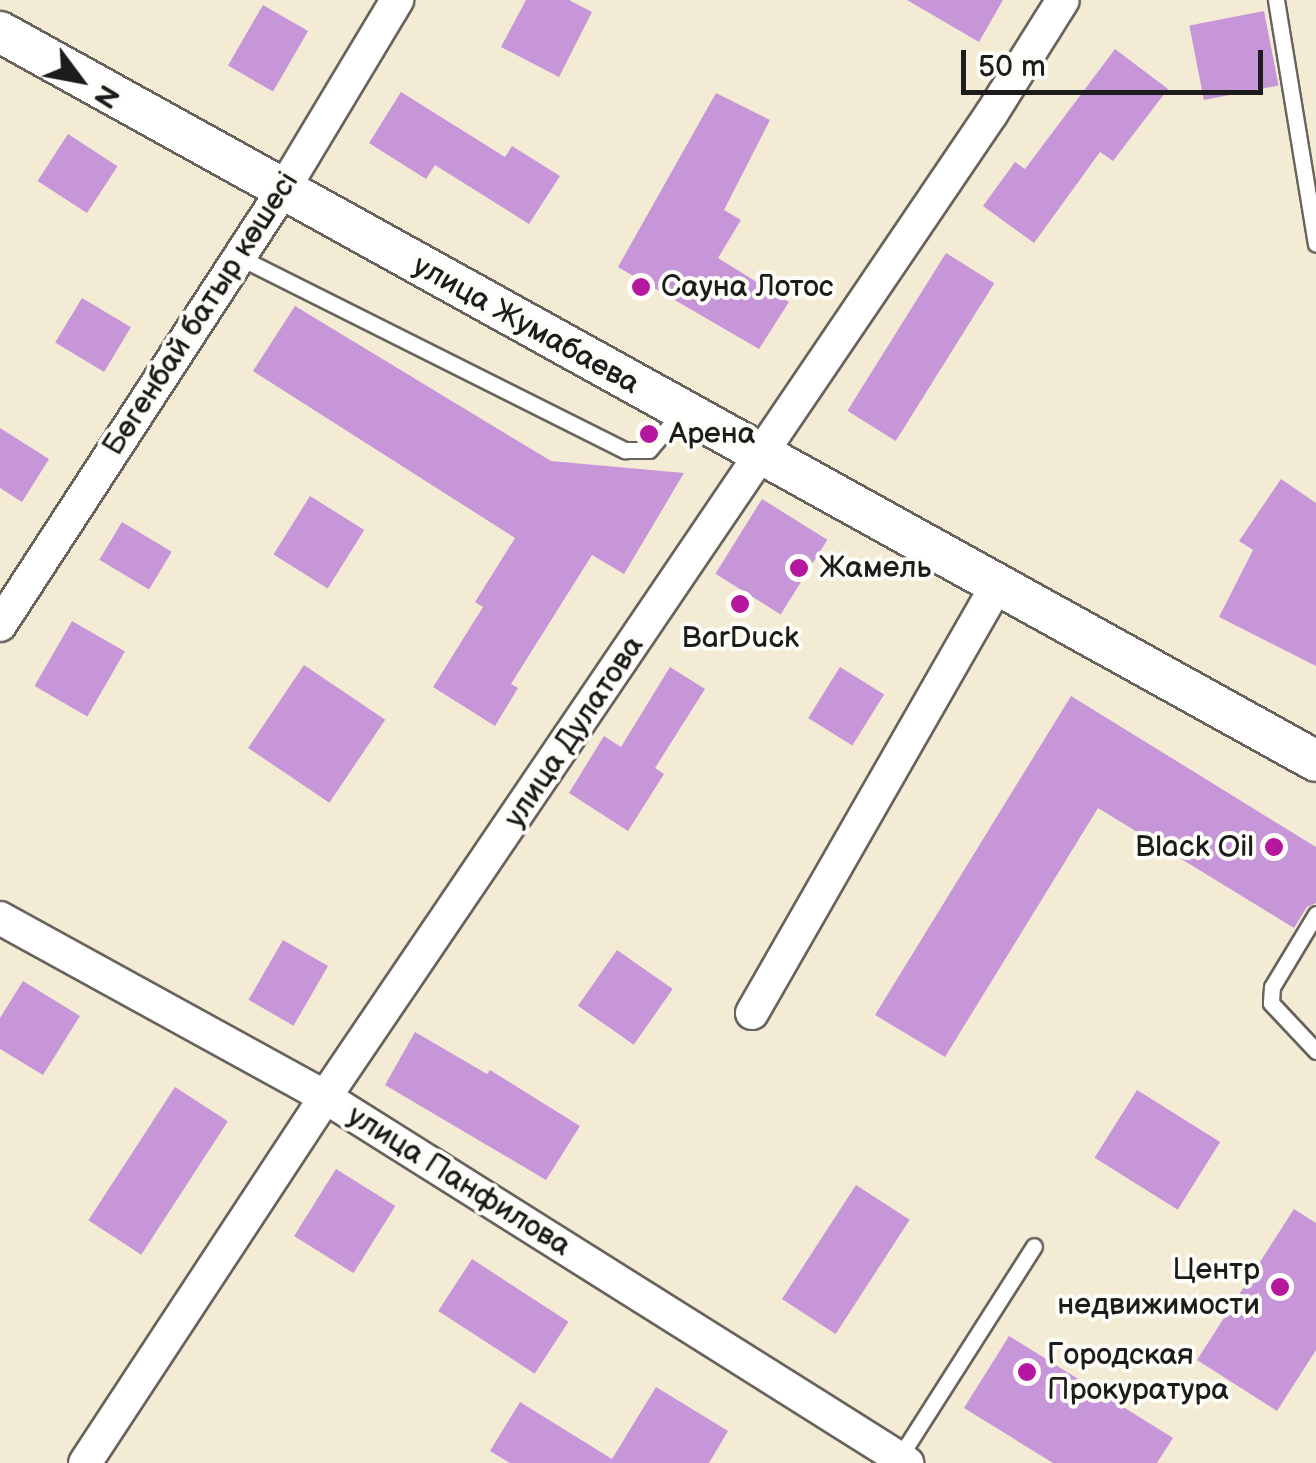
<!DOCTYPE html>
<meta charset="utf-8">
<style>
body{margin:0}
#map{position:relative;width:1316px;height:1463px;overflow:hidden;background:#f4ebd5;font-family:"Balsamiq Sans",sans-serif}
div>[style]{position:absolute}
.building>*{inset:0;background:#c696d9;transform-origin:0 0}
.roads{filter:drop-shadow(2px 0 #68645d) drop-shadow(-2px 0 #68645d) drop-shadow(0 2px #68645d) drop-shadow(0 -2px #68645d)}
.service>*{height:15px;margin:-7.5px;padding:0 7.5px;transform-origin:7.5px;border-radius:7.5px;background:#fff}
.minor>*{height:32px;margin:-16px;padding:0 16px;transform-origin:16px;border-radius:16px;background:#fff}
.tertiary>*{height:40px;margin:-20px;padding:0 20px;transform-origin:20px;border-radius:20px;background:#fff}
.dots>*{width:28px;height:28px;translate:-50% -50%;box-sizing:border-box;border:5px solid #fdfcf7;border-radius:50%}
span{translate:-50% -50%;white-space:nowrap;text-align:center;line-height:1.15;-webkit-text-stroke:8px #fdfcf7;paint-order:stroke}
.poi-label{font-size:30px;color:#1c1c1c}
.left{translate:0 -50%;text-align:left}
.right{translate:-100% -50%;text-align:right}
.street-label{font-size:30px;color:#1c1c1c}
.north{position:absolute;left:30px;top:30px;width:100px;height:100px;-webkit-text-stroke:8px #fdfcf7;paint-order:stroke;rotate:122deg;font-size:28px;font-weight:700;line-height:40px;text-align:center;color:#1c1c1c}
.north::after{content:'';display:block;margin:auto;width:35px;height:45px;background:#1c1c1c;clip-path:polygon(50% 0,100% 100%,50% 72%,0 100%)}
.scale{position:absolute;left:961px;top:50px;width:302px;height:45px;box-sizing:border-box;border:5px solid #1c1c1c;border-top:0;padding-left:12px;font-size:30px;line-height:35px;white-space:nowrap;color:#1c1c1c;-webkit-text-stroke:8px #fdfcf7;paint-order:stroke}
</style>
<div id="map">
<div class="building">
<i style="clip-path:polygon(526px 0,569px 0,592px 12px,559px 77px,501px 47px)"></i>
<i style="clip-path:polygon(907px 0,1003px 0,979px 42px)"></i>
<i style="left:263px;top:5px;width:52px;height:70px;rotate:30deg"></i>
<i style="left:1264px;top:11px;width:76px;height:76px;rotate:79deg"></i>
<i style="clip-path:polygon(1115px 49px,1168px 89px,1113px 161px,1100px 152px,1034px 243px,983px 206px,1015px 162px,1025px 169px)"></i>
<i style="clip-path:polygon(401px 92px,505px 157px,512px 146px,560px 176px,529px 224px,435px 165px,426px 179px,369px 143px)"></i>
<i style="clip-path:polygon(716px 93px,770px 120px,724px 210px,741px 220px,718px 258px,789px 302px,759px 349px,618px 267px)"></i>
<i style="left:68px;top:134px;width:59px;height:56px;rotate:33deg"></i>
<i style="left:946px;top:253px;width:57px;height:186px;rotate:32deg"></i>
<i style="left:82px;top:298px;width:57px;height:52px;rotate:31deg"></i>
<i style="clip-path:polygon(295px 306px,551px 461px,684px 473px,624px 574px,592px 555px,511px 684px,518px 688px,495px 726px,433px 687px,483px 607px,475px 602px,515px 538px,253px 371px)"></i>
<i style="clip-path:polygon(0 428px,49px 459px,22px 502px,0 488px)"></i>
<i style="clip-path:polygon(1281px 479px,1316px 503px,1316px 666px,1219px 617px,1253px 550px,1239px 541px)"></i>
<i style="left:310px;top:496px;width:64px;height:69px;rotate:32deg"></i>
<i style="left:762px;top:499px;width:77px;height:88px;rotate:32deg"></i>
<i style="left:122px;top:522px;width:58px;height:44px;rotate:31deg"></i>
<i style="left:72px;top:621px;width:61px;height:75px;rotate:30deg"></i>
<i style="left:304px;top:665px;width:98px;height:100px;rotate:34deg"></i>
<i style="clip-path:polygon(670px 667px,705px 689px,655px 768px,664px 774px,628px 831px,569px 793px,604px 736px,621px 747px)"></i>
<i style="left:840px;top:667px;width:52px;height:60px;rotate:32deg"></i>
<i style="clip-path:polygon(1071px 696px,1316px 847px,1316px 903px,1307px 907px,1294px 928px,1098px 808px,945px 1057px,875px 1015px)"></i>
<i style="left:283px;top:940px;width:52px;height:69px;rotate:30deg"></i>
<i style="left:617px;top:950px;width:68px;height:68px;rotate:35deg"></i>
<i style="clip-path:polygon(23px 981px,80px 1016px,43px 1075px,0 1049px,0 1018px)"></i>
<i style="clip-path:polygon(415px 1032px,487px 1074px,490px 1070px,580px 1126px,546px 1180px,385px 1085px)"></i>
<i style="left:175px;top:1087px;width:63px;height:159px;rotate:33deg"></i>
<i style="left:1137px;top:1090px;width:98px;height:80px;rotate:32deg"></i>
<i style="left:336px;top:1169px;width:70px;height:79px;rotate:32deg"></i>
<i style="left:856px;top:1185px;width:64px;height:136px;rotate:33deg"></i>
<i style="clip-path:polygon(1294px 1209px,1316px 1223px,1316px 1350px,1277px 1411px,1197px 1360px)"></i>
<i style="left:472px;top:1259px;width:115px;height:62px;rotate:33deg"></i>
<i style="clip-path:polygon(1009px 1336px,1173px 1438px,1157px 1463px,1053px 1463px,964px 1408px)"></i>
<i style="clip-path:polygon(656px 1387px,728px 1431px,709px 1463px,510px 1463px,490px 1451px,520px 1402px,612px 1459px)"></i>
</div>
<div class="roads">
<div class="service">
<i style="left:1276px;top:0;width:247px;rotate:80.7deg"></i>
<i style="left:239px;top:257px;width:432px;rotate:26.6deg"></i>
<i style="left:625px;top:450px;width:24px"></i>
<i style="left:649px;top:450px;width:51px;rotate:-49.8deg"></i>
<i style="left:1316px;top:914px;width:85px;rotate:121.1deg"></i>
<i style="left:1272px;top:987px;width:16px;rotate:94deg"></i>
<i style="left:1271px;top:1003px;width:66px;rotate:46.8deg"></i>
<i style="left:899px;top:1458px;width:251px;rotate:-57.5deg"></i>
</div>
<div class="minor">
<i style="left:0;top:625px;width:519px;rotate:-56.95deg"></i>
<i style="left:283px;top:190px;width:222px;rotate:-59deg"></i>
<i style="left:0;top:918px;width:371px;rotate:28.8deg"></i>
<i style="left:325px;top:1097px;width:688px;rotate:32.16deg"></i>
<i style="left:752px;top:1013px;width:492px;rotate:-60.2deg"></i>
<i style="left:85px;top:1463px;width:438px;rotate:-56.7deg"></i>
<i style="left:325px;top:1097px;width:1189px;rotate:-55.87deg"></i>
<i style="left:992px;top:113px;width:133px;rotate:-57.9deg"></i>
</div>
<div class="tertiary">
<i style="left:0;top:32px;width:1504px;rotate:28.98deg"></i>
</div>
</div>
<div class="dots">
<i style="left:641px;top:287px;background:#b5179e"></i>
<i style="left:649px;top:434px;background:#b5179e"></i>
<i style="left:799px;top:568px;background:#b5179e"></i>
<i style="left:740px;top:604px;background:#b5179e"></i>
<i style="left:1274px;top:847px;background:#b5179e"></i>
<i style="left:1280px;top:1287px;background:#b5179e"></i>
<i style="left:1027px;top:1372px;background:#b5179e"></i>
</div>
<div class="poi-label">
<span class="left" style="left:661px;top:287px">Сауна Лотос</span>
<span class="left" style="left:669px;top:434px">Арена</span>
<span class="left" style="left:819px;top:568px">Жамель</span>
<span style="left:740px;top:638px">BarDuck</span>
<span class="right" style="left:1254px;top:847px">Black Oil</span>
<span class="right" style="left:1260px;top:1287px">Центр<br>недвижимости</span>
<span class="left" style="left:1047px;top:1372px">Городская<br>Прокуратура</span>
</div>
<div class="street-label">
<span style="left:201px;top:314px;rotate:-57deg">Бөгенбай батыр көшесі</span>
<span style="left:526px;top:325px;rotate:29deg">улица Жумабаева</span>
<span style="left:574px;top:732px;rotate:-56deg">улица Дулатова</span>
<span style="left:459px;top:1181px;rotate:32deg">улица Панфилова</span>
</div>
<div class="north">N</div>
<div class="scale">50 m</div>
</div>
